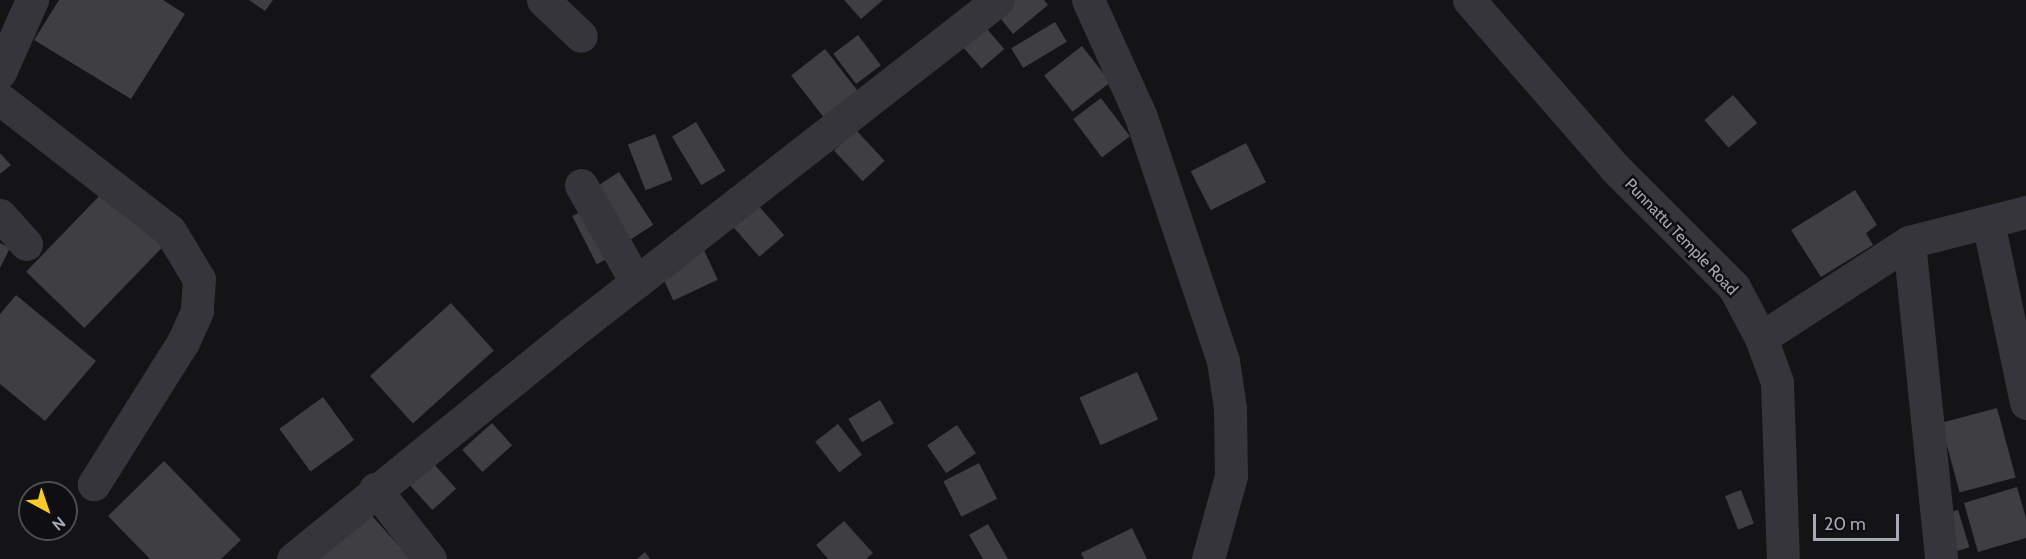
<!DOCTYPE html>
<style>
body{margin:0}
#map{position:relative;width:2026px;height:559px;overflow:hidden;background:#141416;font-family:Cabin,sans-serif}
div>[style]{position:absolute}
.building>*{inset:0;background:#3e3e43;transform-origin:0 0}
.minor>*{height:33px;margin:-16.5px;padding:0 16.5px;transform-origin:16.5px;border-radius:16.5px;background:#35353b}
span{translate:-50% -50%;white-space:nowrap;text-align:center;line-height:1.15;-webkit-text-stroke:5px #0f0f11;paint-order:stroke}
.street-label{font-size:16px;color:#a5a9b7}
.north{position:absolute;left:18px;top:481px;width:60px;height:60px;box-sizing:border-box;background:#0f0f11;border:2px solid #4b4d53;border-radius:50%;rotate:140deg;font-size:16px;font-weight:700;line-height:24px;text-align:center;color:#a5a9b7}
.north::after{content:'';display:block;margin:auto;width:21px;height:27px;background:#fcca26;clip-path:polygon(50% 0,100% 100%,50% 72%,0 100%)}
.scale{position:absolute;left:1813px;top:514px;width:86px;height:27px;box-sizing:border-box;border:3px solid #a5a9b7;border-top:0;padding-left:8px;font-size:18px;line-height:21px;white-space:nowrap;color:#a5a9b7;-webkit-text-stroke:4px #0f0f11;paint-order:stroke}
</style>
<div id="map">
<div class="building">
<i style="clip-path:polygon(59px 0,163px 0,185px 14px,131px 99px,34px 40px)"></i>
<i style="clip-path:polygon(249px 0,273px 0,265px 11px)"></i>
<i style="clip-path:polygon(844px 0,883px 0,861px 19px)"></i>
<i style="clip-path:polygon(1004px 0,1044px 0,1048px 5px,1013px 34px,993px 9px)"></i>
<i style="left:980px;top:21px;width:37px;height:30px;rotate:49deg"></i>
<i style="left:1055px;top:22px;width:23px;height:51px;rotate:59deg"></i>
<i style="left:858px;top:35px;width:38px;height:31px;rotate:53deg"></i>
<i style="left:1082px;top:46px;width:46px;height:48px;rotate:52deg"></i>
<i style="left:825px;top:49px;width:58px;height:43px;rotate:52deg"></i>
<i style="left:1733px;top:95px;width:37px;height:38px;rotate:49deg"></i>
<i style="left:1101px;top:98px;width:48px;height:35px;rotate:53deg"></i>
<i style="left:696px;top:122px;width:57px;height:28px;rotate:59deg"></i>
<i style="left:856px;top:130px;width:42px;height:30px;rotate:47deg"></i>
<i style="left:655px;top:134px;width:49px;height:29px;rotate:69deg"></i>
<i style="left:1246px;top:143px;width:44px;height:62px;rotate:63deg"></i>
<i style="clip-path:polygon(0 153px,11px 165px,0 174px)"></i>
<i style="left:619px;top:172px;width:63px;height:35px;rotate:57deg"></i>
<i style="left:106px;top:189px;width:81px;height:115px;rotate:44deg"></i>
<i style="clip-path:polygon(1855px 190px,1877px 225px,1866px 233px,1873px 245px,1821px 277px,1791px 230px)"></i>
<i style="left:758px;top:205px;width:40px;height:33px;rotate:49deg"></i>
<i style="left:590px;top:207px;width:54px;height:20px;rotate:63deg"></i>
<i style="clip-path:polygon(0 243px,10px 248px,0 268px)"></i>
<i style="left:703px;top:248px;width:35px;height:49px;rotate:65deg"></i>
<i style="clip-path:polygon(16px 295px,96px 361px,45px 421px,0 384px,0 314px)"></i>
<i style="left:451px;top:303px;width:64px;height:109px;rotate:48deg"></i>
<i style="left:1137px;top:372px;width:52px;height:63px;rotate:66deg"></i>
<i style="left:323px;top:397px;width:53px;height:54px;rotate:54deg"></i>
<i style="left:880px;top:400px;width:27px;height:37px;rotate:59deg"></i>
<i style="left:1997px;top:408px;width:72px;height:58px;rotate:75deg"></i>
<i style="left:492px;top:423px;width:30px;height:40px;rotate:48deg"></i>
<i style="left:838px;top:424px;width:39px;height:29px;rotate:52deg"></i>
<i style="left:957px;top:425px;width:34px;height:36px;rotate:56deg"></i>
<i style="left:424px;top:453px;width:48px;height:32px;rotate:48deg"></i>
<i style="clip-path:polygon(164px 461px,241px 540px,221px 559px,150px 559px,108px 516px)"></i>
<i style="left:979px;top:463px;width:40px;height:40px;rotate:63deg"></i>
<i style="clip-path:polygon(2017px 487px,2026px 518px,2026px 538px,1978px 552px,1964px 503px)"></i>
<i style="left:1741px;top:490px;width:36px;height:17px;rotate:69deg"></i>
<i style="clip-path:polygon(364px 507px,411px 559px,316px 559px)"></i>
<i style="left:1958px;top:510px;width:39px;height:18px;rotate:73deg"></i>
<i style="clip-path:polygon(844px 521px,873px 553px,866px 559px,828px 559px,816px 545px)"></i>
<i style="clip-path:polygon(988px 524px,1008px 559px,983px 559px,969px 535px)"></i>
<i style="clip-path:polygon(1132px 528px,1147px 559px,1084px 559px,1081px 553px)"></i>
<i style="clip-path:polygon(645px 552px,650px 559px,637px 559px)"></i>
</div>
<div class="minor">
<i style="left:543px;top:0;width:52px;rotate:43.5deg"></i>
<i style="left:1088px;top:0;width:128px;rotate:65.6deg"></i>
<i style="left:1141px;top:117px;width:257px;rotate:71.4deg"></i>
<i style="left:1223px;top:361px;width:48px;rotate:81.5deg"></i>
<i style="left:1230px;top:408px;width:68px;rotate:89.2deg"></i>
<i style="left:1231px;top:476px;width:86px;rotate:105.5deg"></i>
<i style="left:1469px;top:0;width:221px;rotate:49deg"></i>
<i style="left:1614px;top:167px;width:170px;rotate:45deg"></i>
<i style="left:1734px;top:287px;width:58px;rotate:62.1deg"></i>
<i style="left:1761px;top:338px;width:47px;rotate:70deg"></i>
<i style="left:1777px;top:382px;width:177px;rotate:88.1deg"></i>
<i style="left:0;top:72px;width:79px;rotate:-66deg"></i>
<i style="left:0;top:99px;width:215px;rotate:37.8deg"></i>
<i style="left:170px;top:231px;width:56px;rotate:58.9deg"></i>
<i style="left:199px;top:279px;width:32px;rotate:94deg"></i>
<i style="left:197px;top:311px;width:34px;rotate:114deg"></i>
<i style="left:183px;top:342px;width:168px;rotate:122.1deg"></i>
<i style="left:581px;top:185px;width:112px;rotate:60.4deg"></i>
<i style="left:0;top:215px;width:39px;rotate:48deg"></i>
<i style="left:1988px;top:222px;width:185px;rotate:78.1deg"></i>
<i style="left:1909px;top:242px;width:319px;rotate:84.2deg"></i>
<i style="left:1761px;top:338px;width:176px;rotate:-33deg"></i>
<i style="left:1909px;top:242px;width:121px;rotate:-14.4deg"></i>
<i style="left:375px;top:489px;width:89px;rotate:51.8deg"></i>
<i style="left:293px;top:559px;width:358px;rotate:-39.1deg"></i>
<i style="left:571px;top:333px;width:541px;rotate:-37.95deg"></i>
</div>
<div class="street-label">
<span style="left:1681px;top:237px;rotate:46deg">Punnattu Temple Road</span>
</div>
<div class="north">N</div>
<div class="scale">20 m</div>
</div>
